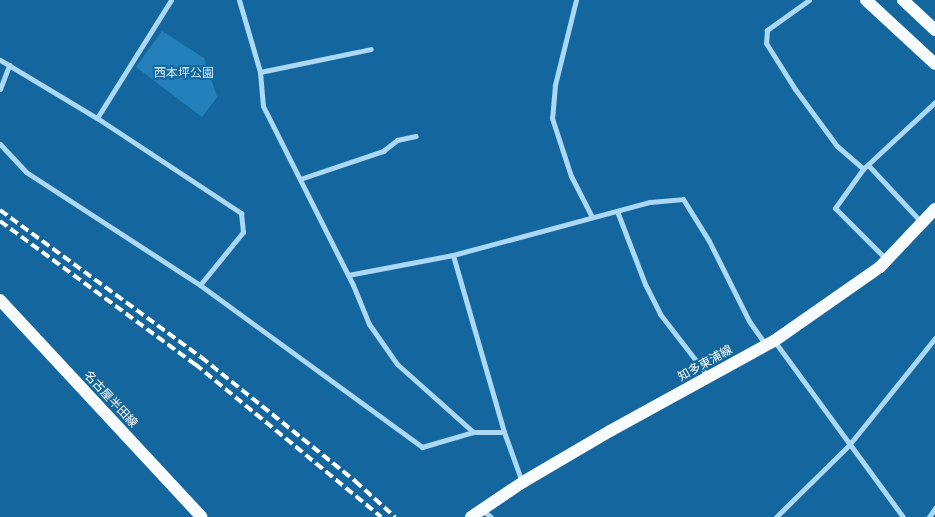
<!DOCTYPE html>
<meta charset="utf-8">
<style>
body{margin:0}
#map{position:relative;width:935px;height:517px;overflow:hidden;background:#14669e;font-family:Montserrat,"Noto Sans JP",sans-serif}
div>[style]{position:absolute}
.green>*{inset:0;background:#2380bb}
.street>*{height:5px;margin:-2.5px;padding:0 2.5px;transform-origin:2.5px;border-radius:2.5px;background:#abd8f4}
.primary>*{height:12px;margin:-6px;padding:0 6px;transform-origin:6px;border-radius:6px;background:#f8fcff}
.rail>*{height:4px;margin-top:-2px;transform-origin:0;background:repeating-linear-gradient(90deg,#fff 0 9px,transparent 0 13px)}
span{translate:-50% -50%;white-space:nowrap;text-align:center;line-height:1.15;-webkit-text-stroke:4px #14669e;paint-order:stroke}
.park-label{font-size:12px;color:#d4edfd}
.street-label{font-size:12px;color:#fff}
</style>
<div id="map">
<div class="green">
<i style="clip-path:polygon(162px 31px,204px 58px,217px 97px,202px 117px,136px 67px)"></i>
</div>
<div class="street">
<i style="left:239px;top:0;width:75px;rotate:73.7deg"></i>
<i style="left:260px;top:72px;width:34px;rotate:85deg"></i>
<i style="left:263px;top:106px;width:200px;rotate:63.3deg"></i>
<i style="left:353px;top:285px;width:42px;rotate:67.7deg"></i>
<i style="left:369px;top:324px;width:49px;rotate:55deg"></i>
<i style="left:397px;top:364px;width:102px;rotate:41.8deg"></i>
<i style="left:576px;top:0;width:88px;rotate:103.9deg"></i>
<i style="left:555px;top:85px;width:33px;rotate:95deg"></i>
<i style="left:552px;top:118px;width:61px;rotate:71.9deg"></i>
<i style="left:571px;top:176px;width:46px;rotate:62.9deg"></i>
<i style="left:809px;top:0;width:52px;rotate:144.5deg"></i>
<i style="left:767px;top:30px;width:13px;rotate:94deg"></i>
<i style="left:766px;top:43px;width:54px;rotate:57.8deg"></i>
<i style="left:795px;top:89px;width:71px;rotate:53.6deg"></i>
<i style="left:837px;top:146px;width:35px;rotate:41deg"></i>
<i style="left:863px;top:169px;width:48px;rotate:125.7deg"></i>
<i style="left:835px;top:208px;width:74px;rotate:45deg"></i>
<i style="left:0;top:60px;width:113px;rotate:30.9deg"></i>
<i style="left:97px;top:118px;width:173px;rotate:33.4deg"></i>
<i style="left:241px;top:213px;width:19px;rotate:84deg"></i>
<i style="left:243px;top:232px;width:68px;rotate:129.1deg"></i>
<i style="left:260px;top:72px;width:113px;rotate:-11.7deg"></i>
<i style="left:0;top:89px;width:26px;rotate:-69deg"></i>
<i style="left:97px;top:118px;width:139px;rotate:-57.9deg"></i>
<i style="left:0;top:144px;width:38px;rotate:47deg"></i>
<i style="left:26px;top:172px;width:207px;rotate:33deg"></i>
<i style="left:200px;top:285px;width:275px;rotate:36.1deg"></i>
<i style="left:422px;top:447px;width:53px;rotate:-16.4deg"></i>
<i style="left:473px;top:432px;width:31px"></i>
<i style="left:868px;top:165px;width:79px;rotate:47deg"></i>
<i style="left:863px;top:169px;width:98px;rotate:-42.9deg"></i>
<i style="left:300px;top:179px;width:88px;rotate:-18.6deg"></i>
<i style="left:383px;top:151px;width:18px;rotate:-38deg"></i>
<i style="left:397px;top:140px;width:19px;rotate:-12deg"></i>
<i style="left:617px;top:211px;width:78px;rotate:69deg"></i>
<i style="left:645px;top:284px;width:34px;rotate:63deg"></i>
<i style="left:660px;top:314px;width:78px;rotate:52.3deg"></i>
<i style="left:348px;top:275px;width:107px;rotate:-10.8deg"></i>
<i style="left:775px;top:342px;width:217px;rotate:53.8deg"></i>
<i style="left:522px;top:482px;width:53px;rotate:-109.8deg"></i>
<i style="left:504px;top:432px;width:184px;rotate:-106.1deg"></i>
<i style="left:453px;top:255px;width:204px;rotate:-15.1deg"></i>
<i style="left:650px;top:202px;width:33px;rotate:-5deg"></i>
<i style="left:683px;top:199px;width:49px;rotate:58.2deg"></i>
<i style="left:709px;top:241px;width:89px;rotate:63.4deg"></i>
<i style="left:749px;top:321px;width:29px;rotate:55deg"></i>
<i style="left:482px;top:510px;width:11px;rotate:38deg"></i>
<i style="left:776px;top:517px;width:103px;rotate:-44.6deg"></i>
<i style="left:849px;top:445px;width:137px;rotate:-51.2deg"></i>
<i style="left:929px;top:517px;width:11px;rotate:-56deg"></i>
</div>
<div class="primary">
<i style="left:866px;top:0;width:94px;rotate:42.8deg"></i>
<i style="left:903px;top:0;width:44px;rotate:43.2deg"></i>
<i style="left:0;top:300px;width:296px;rotate:47.1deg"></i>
<i style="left:471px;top:517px;width:63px;rotate:-33.9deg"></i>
<i style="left:523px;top:482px;width:101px;rotate:-30.4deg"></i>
<i style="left:610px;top:431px;width:187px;rotate:-28.8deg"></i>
<i style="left:774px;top:341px;width:129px;rotate:-34.9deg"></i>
<i style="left:880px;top:267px;width:80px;rotate:-46.5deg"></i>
</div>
<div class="rail">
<i style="left:0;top:210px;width:249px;rotate:36.2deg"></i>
<i style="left:201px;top:357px;width:198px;rotate:38.8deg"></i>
<i style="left:355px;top:481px;width:54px;rotate:42deg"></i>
<i style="left:0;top:221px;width:242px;rotate:36.3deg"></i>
<i style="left:195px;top:364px;width:241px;rotate:39.4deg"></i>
</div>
<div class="park-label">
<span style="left:184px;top:73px">西本坪公園</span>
</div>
<div class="street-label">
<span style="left:705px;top:363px;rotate:-29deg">知多東浦線</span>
<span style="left:111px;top:399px;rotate:47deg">名古屋半田線</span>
</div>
</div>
